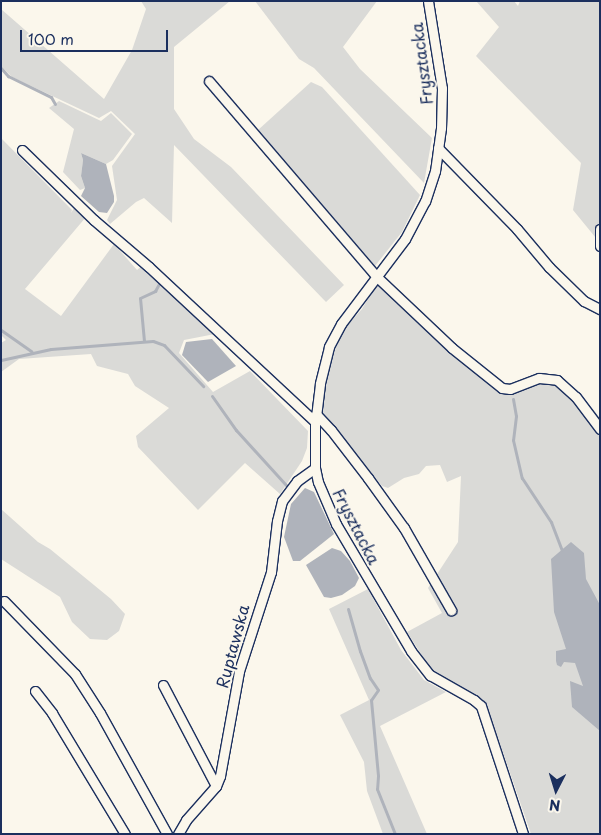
<!DOCTYPE html>
<style>
body{margin:0}
#map{position:relative;width:601px;height:835px;overflow:hidden;background:#fbf7ec;font-family:"Playpen Sans",sans-serif}
div>[style]{position:absolute}
.green>*{inset:0;background:#dadad7}
.water>*{inset:0;background:#afb3bb}
.stream>*{height:3px;margin:-1.5px;padding:0 1.5px;transform-origin:1.5px;border-radius:1.5px;background:#afb3bb}
.roads{filter:drop-shadow(1px 0 #1b2f5e) drop-shadow(-1px 0 #1b2f5e) drop-shadow(0 1px #1b2f5e) drop-shadow(0 -1px #1b2f5e)}
.minor>*{height:9px;margin:-4.5px;padding:0 4.5px;transform-origin:4.5px;border-radius:4.5px;background:#fbf7ec}
span{translate:-50% -50%;white-space:nowrap;text-align:center;line-height:1.15;-webkit-text-stroke:4px #fbf7ec;paint-order:stroke}
.street-label{font-size:16px;color:#1b2f5e}
.frame{position:absolute;inset:0;border:2px solid #1b2f5e;pointer-events:none}
.north{position:absolute;left:531px;top:765px;width:50px;height:50px;-webkit-text-stroke:4px #fbf7ec;paint-order:stroke;rotate:185deg;font-size:14px;font-weight:700;line-height:20px;text-align:center;color:#1b2f5e}
.north::after{content:'';display:block;margin:auto;width:18px;height:22px;background:#1b2f5e;clip-path:polygon(50% 0,100% 100%,50% 72%,0 100%)}
.scale{position:absolute;left:20px;top:30px;width:148px;height:22px;box-sizing:border-box;border:2px solid #1b2f5e;border-top:0;padding-left:6px;font-size:15px;line-height:18px;white-space:nowrap;color:#1b2f5e;-webkit-text-stroke:4px #fbf7ec;paint-order:stroke}
</style>
<div id="map">
<div class="green">
<i style="clip-path:polygon(141px 1px,230px 1px,174px 47px,174px 109px,194px 139px,231px 167px,344px 285px,326px 302px,174px 145px,172px 223px,144px 198px,136px 202px,110px 224px,107px 220px,117px 200px,112px 166px,135px 134px,111px 111px,99px 118px,12px 77px,1px 66px,1px 9px,104px 99px,132px 50px,146px 9px)"></i>
<i style="clip-path:polygon(255px 1px,377px 1px,343px 47px,360px 69px,432px 138px,424px 183px,314px 68px,299px 59px)"></i>
<i style="clip-path:polygon(476px 1px,514px 1px,518px 6px,520px 1px,600px 1px,600px 243px,573px 210px,581px 163px,476px 56px,499px 27px)"></i>
<i style="clip-path:polygon(311px 82px,322px 87px,420px 195px,402px 232px,375px 266px,258px 130px)"></i>
<i style="clip-path:polygon(59px 101px,101px 121px,111px 113px,132px 134px,113px 160px,106px 164px,81px 153px,83px 160px,81px 176px,85px 188px,80px 190px,63px 172px,74px 129px,49px 108px)"></i>
<i style="clip-path:polygon(1px 138px,72px 210px,71px 213px,74px 208px,86px 217px,25px 289px,61px 316px,114px 244px,137px 270px,143px 265px,215px 334px,184px 340px,179px 353px,213px 392px,250px 371px,308px 431px,307px 448px,302px 461px,280px 494px,245px 463px,198px 510px,138px 447px,136px 436px,169px 408px,135px 386px,128px 374px,97px 366px,91px 354px,19px 359px,1px 372px,1px 343px,6px 340px,1px 335px)"></i>
<i style="clip-path:polygon(378px 282px,505px 386px,511px 385px,539px 372px,561px 377px,580px 393px,600px 418px,600px 834px,531px 834px,486px 703px,430px 668px,407px 632px,442px 613px,428px 588px,458px 542px,461px 476px,447px 482px,440px 465px,426px 466px,419px 474px,404px 478px,388px 488px,382px 486px,321px 411px,331px 359px,344px 329px,362px 309px)"></i>
<i style="clip-path:polygon(1px 509px,38px 542px,50px 549px,111px 599px,125px 614px,119px 631px,107px 640px,90px 639px,72px 622px,60px 597px,1px 559px)"></i>
<i style="clip-path:polygon(368px 589px,401px 650px,424px 680px,446px 692px,380px 726px,427px 834px,383px 834px,367px 791px,364px 762px,340px 715px,369px 700px,329px 609px)"></i>
</div>
<div class="water">
<i style="clip-path:polygon(81px 153px,106px 164px,114px 196px,114px 202px,107px 213px,99px 212px,81px 196px,85px 188px,81px 176px,83px 160px)"></i>
<i style="clip-path:polygon(212px 339px,236px 366px,208px 382px,182px 355px,186px 342px)"></i>
<i style="clip-path:polygon(305px 488px,314px 492px,334px 534px,300px 561px,293px 561px,284px 537px,291px 504px)"></i>
<i style="clip-path:polygon(571px 542px,584px 553px,586px 579px,600px 605px,600px 731px,572px 707px,570px 681px,583px 686px,575px 663px,564px 662px,561px 667px,557px 665px,556px 661px,556px 651px,566px 649px,554px 612px,551px 559px)"></i>
<i style="clip-path:polygon(332px 548px,341px 551px,350px 561px,359px 578px,355px 586px,342px 595px,331px 598px,324px 597px,306px 565px)"></i>
</div>
<div class="stream">
<i style="left:1px;top:68px;width:11px;rotate:49deg"></i>
<i style="left:8px;top:76px;width:48px;rotate:26deg"></i>
<i style="left:51px;top:97px;width:8px;rotate:60deg"></i>
<i style="left:1px;top:330px;width:37px;rotate:35deg"></i>
<i style="left:144px;top:341px;width:43px;rotate:-95.3deg"></i>
<i style="left:140px;top:298px;width:17px;rotate:-25deg"></i>
<i style="left:155px;top:291px;width:10px;rotate:-61deg"></i>
<i style="left:1px;top:360px;width:51px;rotate:-12.4deg"></i>
<i style="left:51px;top:349px;width:102px;rotate:-4.5deg"></i>
<i style="left:153px;top:341px;width:12px;rotate:20deg"></i>
<i style="left:164px;top:345px;width:57px;rotate:46.4deg"></i>
<i style="left:212px;top:396px;width:42px;rotate:54.8deg"></i>
<i style="left:236px;top:430px;width:76px;rotate:47.7deg"></i>
<i style="left:513px;top:399px;width:17px;rotate:80deg"></i>
<i style="left:516px;top:416px;width:24px;rotate:97deg"></i>
<i style="left:513px;top:440px;width:39px;rotate:77deg"></i>
<i style="left:522px;top:478px;width:53px;rotate:56.6deg"></i>
<i style="left:551px;top:522px;width:30px;rotate:69deg"></i>
<i style="left:348px;top:609px;width:44px;rotate:74.1deg"></i>
<i style="left:360px;top:651px;width:29px;rotate:70deg"></i>
<i style="left:370px;top:678px;width:14px;rotate:56deg"></i>
<i style="left:378px;top:690px;width:12px;rotate:125deg"></i>
<i style="left:371px;top:700px;width:76px;rotate:84.7deg"></i>
<i style="left:378px;top:776px;width:13px;rotate:94deg"></i>
<i style="left:377px;top:789px;width:48px;rotate:68.2deg"></i>
</div>
<div class="roads">
<div class="minor">
<i style="left:428px;top:1px;width:88px;rotate:80.9deg"></i>
<i style="left:442px;top:88px;width:40px;rotate:91.4deg"></i>
<i style="left:441px;top:128px;width:43px;rotate:97.9deg"></i>
<i style="left:435px;top:171px;width:32px;rotate:108deg"></i>
<i style="left:425px;top:201px;width:43px;rotate:117.8deg"></i>
<i style="left:405px;top:239px;width:106px;rotate:127deg"></i>
<i style="left:341px;top:324px;width:26px;rotate:118deg"></i>
<i style="left:329px;top:347px;width:38px;rotate:104deg"></i>
<i style="left:320px;top:384px;width:38px;rotate:97deg"></i>
<i style="left:315px;top:422px;width:46px;rotate:90deg"></i>
<i style="left:315px;top:468px;width:14px;rotate:78deg"></i>
<i style="left:318px;top:482px;width:46px;rotate:66.8deg"></i>
<i style="left:336px;top:524px;width:147px;rotate:59.4deg"></i>
<i style="left:411px;top:651px;width:31px;rotate:52deg"></i>
<i style="left:430px;top:675px;width:51px;rotate:29.6deg"></i>
<i style="left:474px;top:700px;width:9px;rotate:41deg"></i>
<i style="left:481px;top:706px;width:135px;rotate:71.8deg"></i>
<i style="left:209px;top:81px;width:258px;rotate:49.4deg"></i>
<i style="left:377px;top:277px;width:103px;rotate:43.4deg"></i>
<i style="left:452px;top:348px;width:64px;rotate:38.7deg"></i>
<i style="left:502px;top:388px;width:8px;rotate:7deg"></i>
<i style="left:510px;top:389px;width:31px;rotate:-21deg"></i>
<i style="left:539px;top:378px;width:18px;rotate:6deg"></i>
<i style="left:557px;top:380px;width:25px;rotate:42deg"></i>
<i style="left:576px;top:397px;width:40px;rotate:53deg"></i>
<i style="left:438px;top:148px;width:113px;rotate:45.7deg"></i>
<i style="left:517px;top:229px;width:50px;rotate:49.9deg"></i>
<i style="left:549px;top:267px;width:49px;rotate:44.2deg"></i>
<i style="left:584px;top:301px;width:18px;rotate:27deg"></i>
<i style="left:22px;top:150px;width:100px;rotate:44.2deg"></i>
<i style="left:94px;top:220px;width:72px;rotate:40.5deg"></i>
<i style="left:149px;top:267px;width:227px;rotate:43deg"></i>
<i style="left:600px;top:229px;width:17px;rotate:90deg"></i>
<i style="left:316px;top:414px;width:22px;rotate:47deg"></i>
<i style="left:331px;top:430px;width:61px;rotate:52.4deg"></i>
<i style="left:368px;top:478px;width:62px;rotate:54.2deg"></i>
<i style="left:404px;top:528px;width:95px;rotate:60.2deg"></i>
<i style="left:4px;top:601px;width:102px;rotate:45.8deg"></i>
<i style="left:75px;top:674px;width:46px;rotate:57.3deg"></i>
<i style="left:100px;top:713px;width:138px;rotate:61deg"></i>
<i style="left:163px;top:685px;width:114px;rotate:62.3deg"></i>
<i style="left:35px;top:691px;width:28px;rotate:52deg"></i>
<i style="left:52px;top:713px;width:141px;rotate:58.9deg"></i>
<i style="left:178px;top:834px;width:16px;rotate:-60deg"></i>
<i style="left:186px;top:820px;width:45px;rotate:-48.6deg"></i>
<i style="left:216px;top:786px;width:11px;rotate:-68deg"></i>
<i style="left:220px;top:776px;width:107px;rotate:-79.7deg"></i>
<i style="left:239px;top:671px;width:104px;rotate:-72.1deg"></i>
<i style="left:271px;top:572px;width:51px;rotate:-83.3deg"></i>
<i style="left:277px;top:521px;width:21px;rotate:-76deg"></i>
<i style="left:282px;top:501px;width:25px;rotate:-53deg"></i>
<i style="left:297px;top:481px;width:22px;rotate:-36deg"></i>
</div>
</div>
<div class="street-label">
<span style="left:421px;top:64px;rotate:-97deg">Frysztacka</span>
<span style="left:357px;top:526px;rotate:63deg">Frysztacka</span>
<span style="left:232px;top:646px;rotate:-75deg">Ruptawska</span>
</div>
<div class="frame"></div>
<div class="north">N</div>
<div class="scale">100 m</div>
</div>
